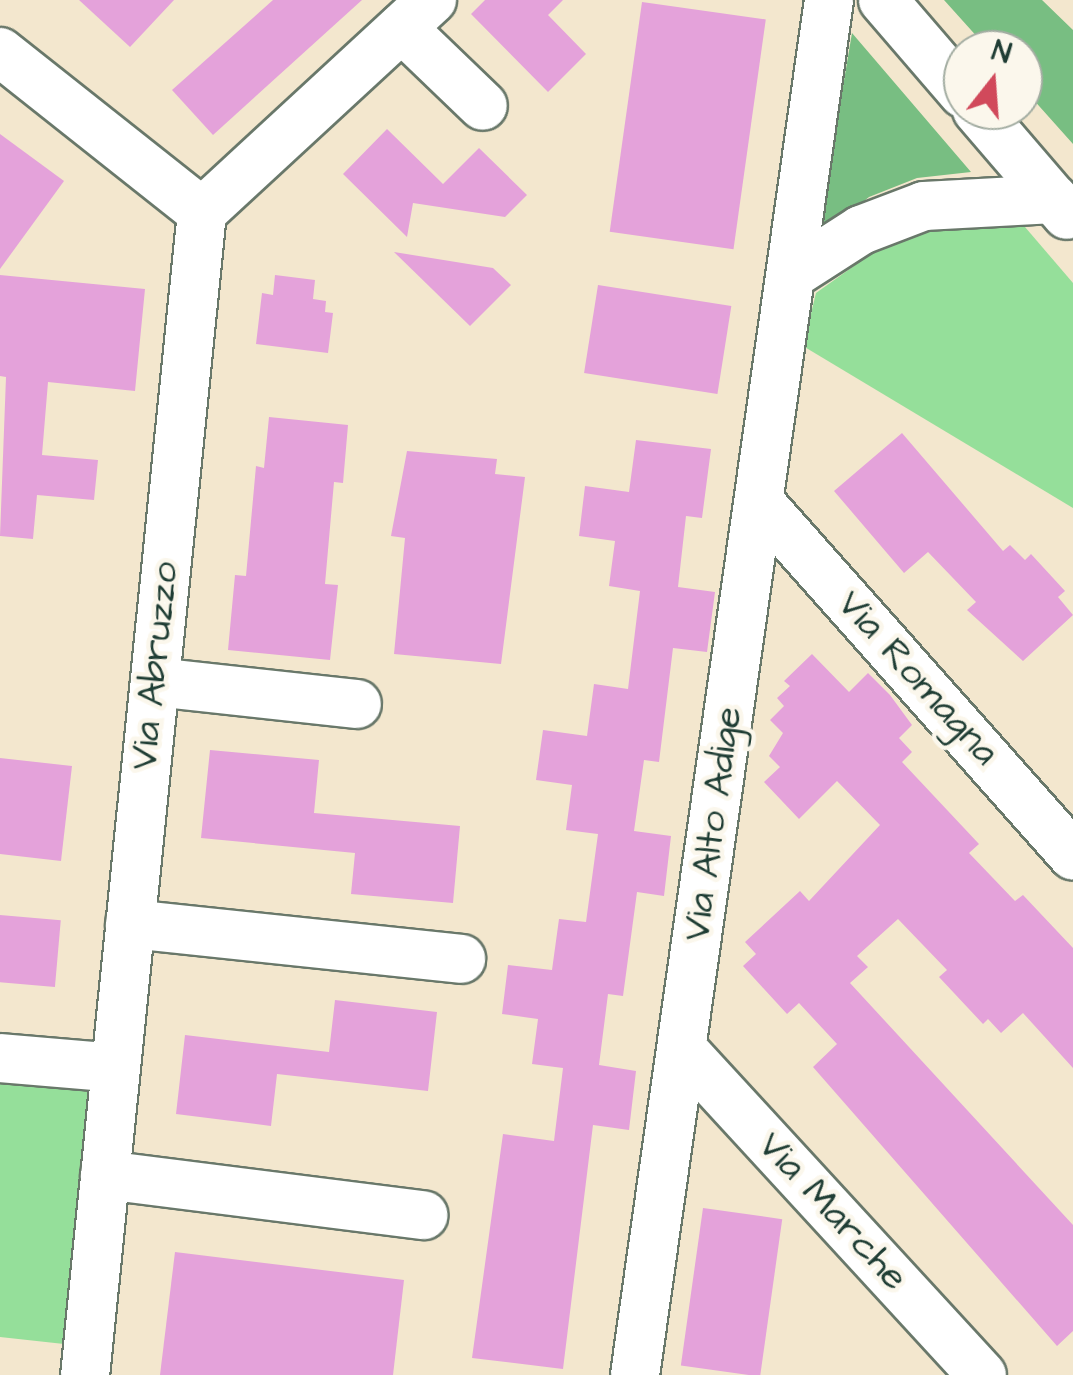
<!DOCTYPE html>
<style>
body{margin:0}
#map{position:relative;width:1073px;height:1375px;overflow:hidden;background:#f3e7ce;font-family:"Architects Daughter",sans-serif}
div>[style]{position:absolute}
.green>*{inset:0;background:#95df9a}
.forest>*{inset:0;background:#78be82}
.building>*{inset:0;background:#e4a2da;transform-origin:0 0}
.roads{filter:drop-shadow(2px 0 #69786a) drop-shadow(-2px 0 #69786a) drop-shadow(0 2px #69786a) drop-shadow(0 -2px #69786a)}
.minor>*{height:48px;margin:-24px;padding:0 24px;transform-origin:24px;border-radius:24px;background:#fff}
span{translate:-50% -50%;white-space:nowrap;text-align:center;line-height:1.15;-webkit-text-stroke:9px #fbf7ec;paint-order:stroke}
.street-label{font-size:38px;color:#1f3d34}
.north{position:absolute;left:943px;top:30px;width:100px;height:100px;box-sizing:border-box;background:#fbf7ec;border:2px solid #a3ada2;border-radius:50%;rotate:17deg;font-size:28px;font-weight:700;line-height:40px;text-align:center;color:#1f3d34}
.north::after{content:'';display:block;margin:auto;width:35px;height:45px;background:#d1495b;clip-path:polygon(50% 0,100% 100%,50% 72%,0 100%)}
</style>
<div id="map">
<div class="green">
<i style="clip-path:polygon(1019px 220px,1073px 283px,1073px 508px,803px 346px,816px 293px,889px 241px,941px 224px)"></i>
<i style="clip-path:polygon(0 1069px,89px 1076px,64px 1344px,0 1337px)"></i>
</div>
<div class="forest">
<i style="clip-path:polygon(944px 0,1042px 0,1073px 30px,1073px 144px,1023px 88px,1023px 50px,989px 50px)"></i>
<i style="clip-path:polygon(852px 33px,971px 172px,917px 178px,869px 197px,817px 240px)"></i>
</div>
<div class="building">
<i style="clip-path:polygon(79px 0,174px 0,130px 47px)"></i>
<i style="clip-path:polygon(273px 0,362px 0,213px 135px,172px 90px)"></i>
<i style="clip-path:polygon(485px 0,563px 0,548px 15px,586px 54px,548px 92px,471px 14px)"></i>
<i style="left:642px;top:2px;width:125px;height:232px;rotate:8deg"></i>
<i style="clip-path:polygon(387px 129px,443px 184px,479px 148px,527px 195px,505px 217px,413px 203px,407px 237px,343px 174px)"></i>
<i style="clip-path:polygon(0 134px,64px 181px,0 269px)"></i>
<i style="clip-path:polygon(394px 252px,493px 268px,511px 285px,470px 326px)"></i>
<i style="clip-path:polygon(0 275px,145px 289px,135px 391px,48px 382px,42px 455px,98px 460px,94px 500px,37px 495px,33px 539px,0 536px,6px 377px,0 376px)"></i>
<i style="clip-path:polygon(275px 275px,315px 280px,313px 299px,326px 301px,325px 312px,333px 313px,328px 353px,256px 344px,262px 293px,273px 295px)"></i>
<i style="left:598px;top:285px;width:135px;height:89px;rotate:9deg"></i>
<i style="clip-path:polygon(269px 417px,348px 425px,343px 483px,334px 482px,325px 584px,338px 585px,330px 660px,228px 650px,235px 575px,246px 576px,256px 466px,264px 468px)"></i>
<i style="clip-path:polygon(902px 433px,1003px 551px,1010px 545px,1025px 560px,1031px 554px,1065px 591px,1058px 597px,1073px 615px,1023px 661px,967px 610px,976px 602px,928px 552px,904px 573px,834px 491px)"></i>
<i style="clip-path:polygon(636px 440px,711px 449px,702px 518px,686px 516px,678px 587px,715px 592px,707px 652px,673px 648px,659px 762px,644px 760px,634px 831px,671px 836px,664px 896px,637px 892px,623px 996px,608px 994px,599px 1065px,636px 1071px,629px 1130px,593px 1125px,563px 1369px,472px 1358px,503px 1134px,554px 1141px,563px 1068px,532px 1064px,538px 1019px,502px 1014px,508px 965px,552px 970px,559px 919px,586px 922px,598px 834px,566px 830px,572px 785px,536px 780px,543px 730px,587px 736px,594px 684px,628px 689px,640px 591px,609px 586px,615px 541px,579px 536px,585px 486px,629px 492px)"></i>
<i style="clip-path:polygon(407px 451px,497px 459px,495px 474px,525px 477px,501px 664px,394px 654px,405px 538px,391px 536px)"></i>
<i style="clip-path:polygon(812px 654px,849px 692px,868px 673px,890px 695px,912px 725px,899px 738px,912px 752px,902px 762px,979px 844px,969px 853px,1015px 901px,1023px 895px,1073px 948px,1073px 1068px,1023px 1013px,1001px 1033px,988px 1019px,983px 1024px,939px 977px,947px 970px,898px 919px,857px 956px,868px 967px,850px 983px,1073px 1225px,1073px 1331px,1057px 1346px,813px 1067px,837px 1044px,799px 1003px,787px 1014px,743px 966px,756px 954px,745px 942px,800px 891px,809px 901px,880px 825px,837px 781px,799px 819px,764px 782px,780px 767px,769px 756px,783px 733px,770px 720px,784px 706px,777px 698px,790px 686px,784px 681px)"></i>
<i style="clip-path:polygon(210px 750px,319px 760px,314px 813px,460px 826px,453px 903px,351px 894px,355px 853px,201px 838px)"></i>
<i style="clip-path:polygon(0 758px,72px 766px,61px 861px,0 854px)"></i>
<i style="left:0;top:915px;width:61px;height:67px;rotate:5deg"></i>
<i style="clip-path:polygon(335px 1000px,437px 1012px,428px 1091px,277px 1074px,271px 1126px,176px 1114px,185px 1035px,329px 1052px)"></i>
<i style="left:703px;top:1208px;width:80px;height:159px;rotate:8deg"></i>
<i style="clip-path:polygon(175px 1252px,404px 1280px,393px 1375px,160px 1375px)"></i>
</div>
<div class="roads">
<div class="minor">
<i style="left:883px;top:0;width:123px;rotate:49.3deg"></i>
<i style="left:402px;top:28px;width:112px;rotate:43.9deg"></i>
<i style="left:0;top:52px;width:258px;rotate:38.4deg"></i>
<i style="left:202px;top:212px;width:1169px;rotate:95.74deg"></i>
<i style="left:977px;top:110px;width:138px;rotate:49.4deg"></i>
<i style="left:202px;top:212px;width:313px;rotate:-42.7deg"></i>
<i style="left:794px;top:273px;width:80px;rotate:-32.7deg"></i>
<i style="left:861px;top:230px;width:67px;rotate:-20.9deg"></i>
<i style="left:924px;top:206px;width:130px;rotate:-3.1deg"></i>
<i style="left:761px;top:504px;width:470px;rotate:48.4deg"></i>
<i style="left:155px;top:682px;width:203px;rotate:6.2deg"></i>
<i style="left:130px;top:924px;width:333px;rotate:6deg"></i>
<i style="left:682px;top:1049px;width:443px;rotate:47.4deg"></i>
<i style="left:0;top:1058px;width:116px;rotate:4.9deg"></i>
<i style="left:105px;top:1175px;width:321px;rotate:7.2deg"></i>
<i style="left:635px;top:1375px;width:1389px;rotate:-81.97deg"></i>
</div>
</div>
<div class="street-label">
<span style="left:156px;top:666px;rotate:-84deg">Via Abruzzo</span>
<span style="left:917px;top:679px;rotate:48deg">Via Romagna</span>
<span style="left:714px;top:824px;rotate:-82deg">Via Alto Adige</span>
<span style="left:832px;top:1212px;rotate:47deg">Via Marche</span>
</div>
<div class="north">N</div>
</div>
